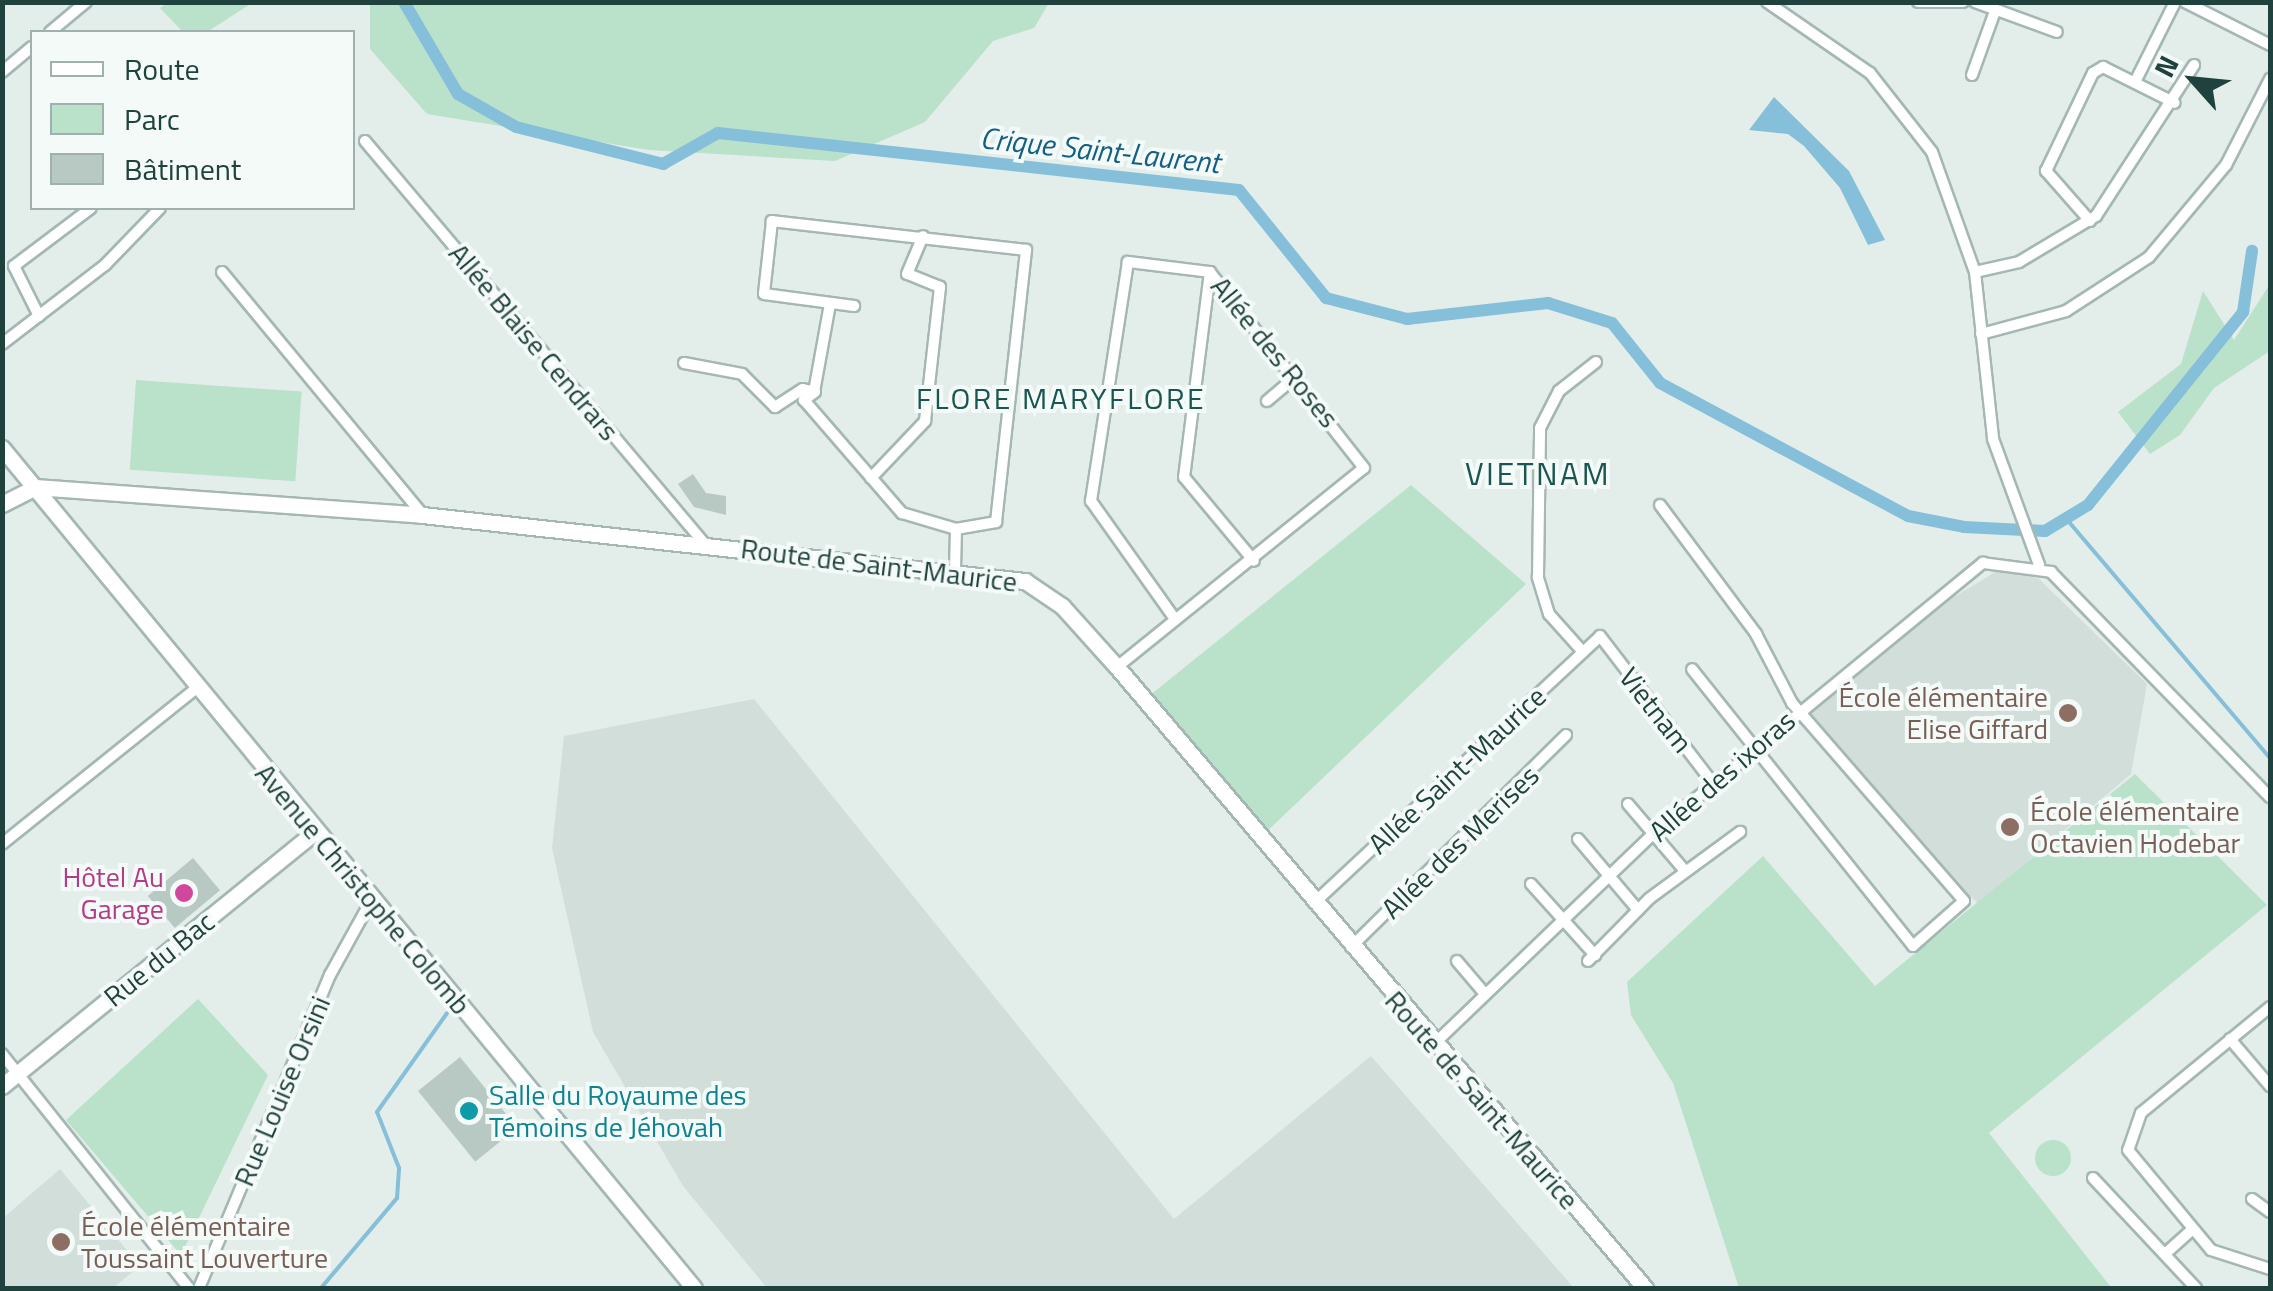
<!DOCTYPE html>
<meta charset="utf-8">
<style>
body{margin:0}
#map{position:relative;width:2273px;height:1291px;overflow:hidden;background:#e3eeeb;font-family:"Titillium Web",sans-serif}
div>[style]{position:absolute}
.built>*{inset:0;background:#d1deda}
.green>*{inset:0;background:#bae1ca;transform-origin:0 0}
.round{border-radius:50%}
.water>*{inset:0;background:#85bfd9}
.stream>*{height:4px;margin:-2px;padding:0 2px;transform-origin:2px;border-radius:2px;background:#85bfd9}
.canal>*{height:12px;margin:-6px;padding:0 6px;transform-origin:6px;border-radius:6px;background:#85bfd9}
.building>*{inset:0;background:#b8c9c4;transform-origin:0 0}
.roads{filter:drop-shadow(2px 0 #a5b7b4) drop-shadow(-2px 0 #a5b7b4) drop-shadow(0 2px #a5b7b4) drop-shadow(0 -2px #a5b7b4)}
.street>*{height:10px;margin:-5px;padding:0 5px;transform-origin:5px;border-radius:5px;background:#fff}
.secondary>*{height:15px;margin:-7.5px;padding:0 7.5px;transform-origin:7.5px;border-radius:7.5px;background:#fff}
.dots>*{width:28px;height:28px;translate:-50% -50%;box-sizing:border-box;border:5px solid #f4faf8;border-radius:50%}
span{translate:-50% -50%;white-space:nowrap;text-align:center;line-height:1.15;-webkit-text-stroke:8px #f4faf8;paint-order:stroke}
.street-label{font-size:28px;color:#20423e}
.education-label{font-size:28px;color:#785e54}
.right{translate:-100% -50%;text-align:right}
.left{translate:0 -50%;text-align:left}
.hotel-label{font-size:28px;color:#b23c85}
.culture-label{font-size:28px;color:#0d838f}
.water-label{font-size:30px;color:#146084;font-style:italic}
.neighbourhood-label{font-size:30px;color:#1a5651;letter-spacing:2.5px}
.quarter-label{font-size:32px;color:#1a5651;letter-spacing:2.5px}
.frame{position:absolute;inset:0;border:5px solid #20423e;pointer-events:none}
.legend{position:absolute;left:30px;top:30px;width:325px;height:180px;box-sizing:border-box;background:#f4faf8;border:2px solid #9fb0ae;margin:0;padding:12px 18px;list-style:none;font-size:30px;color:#20423e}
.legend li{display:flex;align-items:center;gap:20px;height:50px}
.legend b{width:50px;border:2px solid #9fb0ae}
.north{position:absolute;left:2143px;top:30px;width:100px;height:100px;-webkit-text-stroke:8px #f4faf8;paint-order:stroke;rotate:297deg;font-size:28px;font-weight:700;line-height:40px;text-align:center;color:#20423e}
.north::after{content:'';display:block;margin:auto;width:35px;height:45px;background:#20423e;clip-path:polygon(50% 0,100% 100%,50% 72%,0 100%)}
</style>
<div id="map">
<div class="built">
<i style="clip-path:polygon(1997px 571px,2038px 578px,2147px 684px,2131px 774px,1978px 903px,1921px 852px,1810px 715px,1916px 620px)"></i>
<i style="clip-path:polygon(754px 699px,1174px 1219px,1371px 1056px,1574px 1288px,767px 1288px,683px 1186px,593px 1032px,552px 848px,564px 736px)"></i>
<i style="clip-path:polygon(60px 1169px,140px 1266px,113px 1288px,3px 1288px,3px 1218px)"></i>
</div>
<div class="green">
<i style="clip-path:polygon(167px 3px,167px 2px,252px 3px,207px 32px,183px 32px,160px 8px)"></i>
<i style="clip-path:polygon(370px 3px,370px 2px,1049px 3px,1034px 28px,993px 41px,925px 122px,835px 161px,649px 150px,427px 114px,370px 49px)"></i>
<i style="clip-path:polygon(2270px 284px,2270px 351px,2214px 388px,2180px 435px,2150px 454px,2118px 412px,2181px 364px,2203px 291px,2234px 340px)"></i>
<i style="left:136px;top:380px;width:166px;height:90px;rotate:4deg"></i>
<i style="clip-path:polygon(1411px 485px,1526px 584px,1259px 839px,1144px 700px)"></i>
<i style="clip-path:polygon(2135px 774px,2267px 905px,1989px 1133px,2110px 1286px,1739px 1288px,1673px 1083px,1631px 1015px,1627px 982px,1763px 856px,1875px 986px)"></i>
<i style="clip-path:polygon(198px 999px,268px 1075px,181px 1255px,66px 1120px)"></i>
<i class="round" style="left:2035px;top:1140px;width:36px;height:36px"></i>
</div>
<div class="water">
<i style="clip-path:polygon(1774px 97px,1849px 171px,1885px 240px,1868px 245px,1840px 188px,1804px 146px,1788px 134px,1749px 130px)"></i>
</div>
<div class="stream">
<i style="left:2069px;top:522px;width:310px;rotate:49.6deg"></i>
<i style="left:321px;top:1288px;width:118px;rotate:-49.8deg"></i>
<i style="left:397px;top:1198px;width:30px;rotate:-86deg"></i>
<i style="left:399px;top:1168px;width:60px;rotate:-111.4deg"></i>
<i style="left:377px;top:1112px;width:121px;rotate:-54.7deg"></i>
</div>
<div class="canal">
<i style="left:404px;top:2px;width:107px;rotate:59.6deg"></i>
<i style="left:458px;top:94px;width:67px;rotate:29.6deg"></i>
<i style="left:516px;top:127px;width:152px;rotate:14.1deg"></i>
<i style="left:663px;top:164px;width:63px;rotate:-29.4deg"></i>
<i style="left:718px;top:133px;width:524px;rotate:6.24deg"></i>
<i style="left:1239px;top:190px;width:139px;rotate:51.1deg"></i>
<i style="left:1326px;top:298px;width:84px;rotate:14.5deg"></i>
<i style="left:1407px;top:319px;width:142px;rotate:-6.5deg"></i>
<i style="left:1548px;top:303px;width:67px;rotate:17.4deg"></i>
<i style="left:1612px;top:323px;width:77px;rotate:51.3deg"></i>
<i style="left:1660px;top:383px;width:281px;rotate:28.2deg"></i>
<i style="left:1908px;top:516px;width:57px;rotate:11.1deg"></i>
<i style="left:1964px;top:527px;width:81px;rotate:2.8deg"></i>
<i style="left:2045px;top:531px;width:50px;rotate:-31.2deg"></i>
<i style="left:2088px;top:505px;width:248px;rotate:-51.2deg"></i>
<i style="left:2243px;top:312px;width:62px;rotate:-81.6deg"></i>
</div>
<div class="building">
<i style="clip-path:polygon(693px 474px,706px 493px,726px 496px,726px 515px,694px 507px,678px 484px)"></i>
<i style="left:193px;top:858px;width:42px;height:59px;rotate:50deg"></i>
<i style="left:460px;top:1057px;width:91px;height:54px;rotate:51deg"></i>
</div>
<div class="roads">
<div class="street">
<i style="left:1767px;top:2px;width:125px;rotate:34.6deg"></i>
<i style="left:1870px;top:73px;width:100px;rotate:51.9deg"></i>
<i style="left:1932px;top:152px;width:127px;rotate:70.3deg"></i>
<i style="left:1975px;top:272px;width:168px;rotate:83.8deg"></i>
<i style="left:1993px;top:439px;width:134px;rotate:69.9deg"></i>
<i style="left:1918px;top:2px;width:45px"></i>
<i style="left:1975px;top:2px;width:87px;rotate:20.1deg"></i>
<i style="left:2185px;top:2px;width:95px;rotate:26.8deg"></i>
<i style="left:50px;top:32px;width:47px;rotate:-39.8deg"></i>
<i style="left:2px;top:72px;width:39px;rotate:-40deg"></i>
<i style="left:1972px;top:75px;width:65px;rotate:-70.2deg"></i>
<i style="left:2135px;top:82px;width:89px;rotate:-63.4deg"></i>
<i style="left:365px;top:141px;width:526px;rotate:49.86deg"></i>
<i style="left:2090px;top:221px;width:67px;rotate:-131.3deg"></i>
<i style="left:2046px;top:171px;width:109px;rotate:-64.4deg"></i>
<i style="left:2093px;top:73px;width:12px;rotate:-31deg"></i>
<i style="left:2103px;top:67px;width:80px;rotate:26.6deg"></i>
<i style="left:222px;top:272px;width:314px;rotate:50.4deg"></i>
<i style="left:1210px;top:272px;width:207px;rotate:97.2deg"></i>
<i style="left:1184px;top:477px;width:109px;rotate:50.2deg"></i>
<i style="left:1975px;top:272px;width:45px;rotate:-12.8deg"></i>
<i style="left:2019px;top:262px;width:90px;rotate:-30.9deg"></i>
<i style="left:2096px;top:216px;width:180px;rotate:-57deg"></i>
<i style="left:39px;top:316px;width:56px;rotate:-116.6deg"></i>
<i style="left:14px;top:266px;width:96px;rotate:-37deg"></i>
<i style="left:1981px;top:334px;width:88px;rotate:-15.1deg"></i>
<i style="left:2066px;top:311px;width:99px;rotate:-33deg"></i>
<i style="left:2149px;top:257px;width:120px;rotate:-50.1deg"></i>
<i style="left:2226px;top:165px;width:97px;rotate:-62.9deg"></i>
<i style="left:2px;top:344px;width:130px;rotate:-37.5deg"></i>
<i style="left:105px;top:265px;width:79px;rotate:-46deg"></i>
<i style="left:684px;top:363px;width:59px;rotate:10.7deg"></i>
<i style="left:742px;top:374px;width:47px;rotate:45deg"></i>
<i style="left:775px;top:407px;width:33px;rotate:-33deg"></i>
<i style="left:803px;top:389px;width:12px;rotate:14deg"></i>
<i style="left:814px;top:392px;width:89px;rotate:-79.7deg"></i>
<i style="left:815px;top:392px;width:14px;rotate:144deg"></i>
<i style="left:804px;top:400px;width:150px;rotate:49.1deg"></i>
<i style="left:902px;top:513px;width:56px;rotate:16.5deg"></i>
<i style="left:956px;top:529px;width:41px;rotate:-9.9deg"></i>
<i style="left:996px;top:522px;width:274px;rotate:-83.7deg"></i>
<i style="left:1026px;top:250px;width:256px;rotate:-173.5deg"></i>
<i style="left:772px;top:221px;width:73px;rotate:96.3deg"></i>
<i style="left:764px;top:294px;width:91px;rotate:7.6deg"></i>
<i style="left:1267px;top:401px;width:42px;rotate:-40.2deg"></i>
<i style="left:871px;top:478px;width:79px;rotate:-46.5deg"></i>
<i style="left:925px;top:421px;width:135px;rotate:-83.6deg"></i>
<i style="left:940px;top:287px;width:35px;rotate:-158deg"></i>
<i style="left:907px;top:274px;width:41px;rotate:-67.2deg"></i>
<i style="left:1660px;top:505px;width:161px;rotate:53.3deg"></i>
<i style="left:1756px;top:634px;width:78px;rotate:62.4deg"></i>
<i style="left:1792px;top:703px;width:262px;rotate:49deg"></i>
<i style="left:1964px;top:901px;width:68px;rotate:138.6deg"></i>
<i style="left:1913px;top:946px;width:354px;rotate:-128.6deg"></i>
<i style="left:955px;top:570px;width:41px;rotate:-88.6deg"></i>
<i style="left:1583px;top:652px;width:51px;rotate:-131.8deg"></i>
<i style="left:1549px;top:614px;width:39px;rotate:-107deg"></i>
<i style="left:1538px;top:577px;width:149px;rotate:-89.2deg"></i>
<i style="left:1540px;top:428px;width:42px;rotate:-62.8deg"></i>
<i style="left:1559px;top:391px;width:47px;rotate:-38.1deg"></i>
<i style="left:1117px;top:667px;width:317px;rotate:-38.9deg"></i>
<i style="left:1364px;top:468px;width:249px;rotate:-128.2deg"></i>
<i style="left:1210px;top:272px;width:83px;rotate:-173deg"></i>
<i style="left:1128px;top:262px;width:242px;rotate:98.8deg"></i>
<i style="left:1091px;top:501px;width:140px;rotate:54.6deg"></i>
<i style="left:1628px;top:804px;width:88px;rotate:49.6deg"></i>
<i style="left:1578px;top:839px;width:93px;rotate:49.8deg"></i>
<i style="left:2px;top:844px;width:251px;rotate:-38.7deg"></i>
<i style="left:1531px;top:884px;width:96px;rotate:48deg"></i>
<i style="left:1314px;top:903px;width:391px;rotate:-43deg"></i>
<i style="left:1600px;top:636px;width:184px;rotate:52.5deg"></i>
<i style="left:1351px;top:947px;width:302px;rotate:-44.6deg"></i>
<i style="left:1457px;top:961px;width:43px;rotate:49.7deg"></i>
<i style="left:1588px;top:961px;width:88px;rotate:-45.5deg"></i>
<i style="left:1650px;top:898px;width:112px;rotate:-36.3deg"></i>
<i style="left:2270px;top:1007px;width:167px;rotate:140.6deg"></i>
<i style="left:2141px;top:1113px;width:39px;rotate:109deg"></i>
<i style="left:2128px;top:1150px;width:130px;rotate:50.3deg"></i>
<i style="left:2211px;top:1250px;width:62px;rotate:17.9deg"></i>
<i style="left:2230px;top:1039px;width:62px;rotate:49.6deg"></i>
<i style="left:1434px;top:1044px;width:305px;rotate:-43.8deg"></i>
<i style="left:1654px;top:833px;width:426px;rotate:-39.4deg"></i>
<i style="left:1983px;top:563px;width:69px;rotate:7.5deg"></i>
<i style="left:2051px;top:572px;width:314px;rotate:45.8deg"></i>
<i style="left:2px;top:1054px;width:300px;rotate:51.4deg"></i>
<i style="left:2093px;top:1178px;width:151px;rotate:46.9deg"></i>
<i style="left:2252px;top:1199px;width:22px;rotate:36deg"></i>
<i style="left:2166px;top:1253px;width:36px;rotate:-42deg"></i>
<i style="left:199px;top:1288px;width:339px;rotate:-67.3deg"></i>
<i style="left:330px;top:975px;width:87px;rotate:-61.1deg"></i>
</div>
<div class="secondary">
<i style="left:2px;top:448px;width:1088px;rotate:50.52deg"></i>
<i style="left:2px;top:504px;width:37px;rotate:-27deg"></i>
<i style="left:35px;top:487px;width:388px;rotate:4.1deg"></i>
<i style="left:422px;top:515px;width:607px;rotate:6.25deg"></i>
<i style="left:1025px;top:581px;width:45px;rotate:34deg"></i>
<i style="left:1062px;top:606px;width:82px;rotate:48deg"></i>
<i style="left:1117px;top:667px;width:815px;rotate:49.63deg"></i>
<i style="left:2px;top:1086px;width:403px;rotate:-39.1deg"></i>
</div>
</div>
<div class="dots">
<i style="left:2068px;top:713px;background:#8d6e63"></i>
<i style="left:2010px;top:827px;background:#8d6e63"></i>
<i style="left:184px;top:893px;background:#d1479c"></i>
<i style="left:469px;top:1111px;background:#0f9aa8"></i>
<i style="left:61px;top:1242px;background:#8d6e63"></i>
</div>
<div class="street-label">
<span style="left:534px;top:342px;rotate:50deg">Allée Blaise Cendrars</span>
<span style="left:1275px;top:352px;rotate:51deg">Allée des Roses</span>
<span style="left:879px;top:565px;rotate:7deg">Route de Saint-Maurice</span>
<span style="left:1656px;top:710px;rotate:52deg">Vietnam</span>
<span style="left:1457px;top:770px;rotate:-43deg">Allée Saint-Maurice</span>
<span style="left:1722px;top:776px;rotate:-41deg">Allée des ixoras</span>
<span style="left:1460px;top:842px;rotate:-44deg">Allée des Merises</span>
<span style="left:363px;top:889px;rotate:50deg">Avenue Christophe Colomb</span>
<span style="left:159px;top:959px;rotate:-39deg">Rue du Bac</span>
<span style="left:282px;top:1091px;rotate:-67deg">Rue Louise Orsini</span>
<span style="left:1482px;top:1100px;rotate:49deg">Route de Saint-Maurice</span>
</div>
<div class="education-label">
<span class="right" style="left:2048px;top:713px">École élémentaire<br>Elise Giffard</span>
<span class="left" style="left:2030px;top:827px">École élémentaire<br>Octavien Hodebar</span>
<span class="left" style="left:81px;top:1242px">École élémentaire<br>Toussaint Louverture</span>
</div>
<div class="hotel-label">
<span class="right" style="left:164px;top:893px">Hôtel Au<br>Garage</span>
</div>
<div class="culture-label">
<span class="left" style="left:489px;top:1111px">Salle du Royaume des<br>Témoins de Jéhovah</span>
</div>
<div class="water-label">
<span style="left:1100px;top:150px;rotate:6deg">Crique Saint-Laurent</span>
</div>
<div class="neighbourhood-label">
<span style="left:1061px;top:398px">FLORE MARYFLORE</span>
</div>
<div class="quarter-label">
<span style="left:1538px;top:473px">VIETNAM</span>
</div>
<div class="frame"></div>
<ul class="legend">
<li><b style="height:12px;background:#fff"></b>Route</li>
<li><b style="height:28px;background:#bae1ca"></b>Parc</li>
<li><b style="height:28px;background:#b8c9c4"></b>Bâtiment</li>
</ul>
<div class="north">N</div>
</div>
